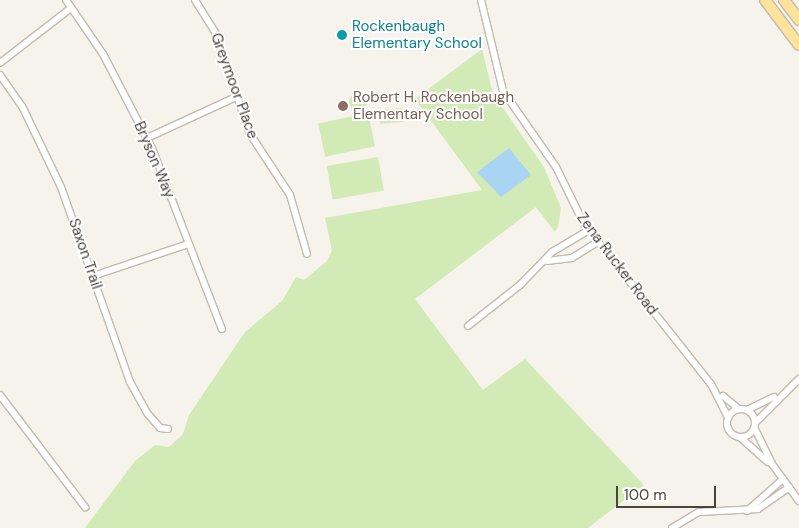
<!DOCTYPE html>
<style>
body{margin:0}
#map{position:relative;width:799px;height:528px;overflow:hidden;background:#f6f3ec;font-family:"DM Sans",sans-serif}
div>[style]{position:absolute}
.green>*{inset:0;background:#d2eab5;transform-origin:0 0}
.round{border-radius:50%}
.water>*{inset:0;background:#a9d4f2}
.roads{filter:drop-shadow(1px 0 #c2bbae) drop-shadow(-1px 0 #c2bbae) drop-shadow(0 1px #c2bbae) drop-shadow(0 -1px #c2bbae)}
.minor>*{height:6px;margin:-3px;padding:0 3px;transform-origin:3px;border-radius:3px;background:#fff}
.minor>.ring{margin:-3px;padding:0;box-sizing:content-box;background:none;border:6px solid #fff;border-radius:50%}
.primary>*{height:10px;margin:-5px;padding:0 5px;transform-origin:5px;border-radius:5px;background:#ffe39c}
.dots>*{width:14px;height:14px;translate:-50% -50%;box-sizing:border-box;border:2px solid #fff;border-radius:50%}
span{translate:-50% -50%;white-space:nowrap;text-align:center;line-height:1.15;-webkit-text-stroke:4px #fff;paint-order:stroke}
.culture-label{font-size:15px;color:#0d838f}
.left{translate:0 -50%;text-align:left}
.street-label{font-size:15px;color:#4b4439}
.education-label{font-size:15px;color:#785e54}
.scale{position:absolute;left:616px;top:486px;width:100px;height:22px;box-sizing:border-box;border:2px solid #4b4439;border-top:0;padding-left:6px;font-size:15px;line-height:18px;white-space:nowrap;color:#4b4439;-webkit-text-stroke:4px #fff;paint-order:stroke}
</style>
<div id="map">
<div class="green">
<i style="clip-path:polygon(482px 49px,493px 94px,544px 167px,561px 208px,558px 227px,555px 232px,536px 207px,415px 299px,483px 390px,525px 359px,644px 485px,588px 528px,85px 528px,135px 461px,155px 445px,169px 447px,183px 434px,189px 415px,245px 332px,282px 301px,296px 277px,304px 280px,327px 261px,332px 250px,325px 218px,482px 190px,415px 99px)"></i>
<i class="round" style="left:349px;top:93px;width:18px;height:18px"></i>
<i style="left:403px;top:108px;width:14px;height:24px;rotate:86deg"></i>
<i style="left:368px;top:113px;width:34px;height:51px;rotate:78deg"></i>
<i style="left:378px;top:157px;width:34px;height:52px;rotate:80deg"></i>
</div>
<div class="water">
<i style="clip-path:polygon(509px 148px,531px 175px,501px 197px,477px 172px)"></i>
</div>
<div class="roads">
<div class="minor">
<i style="left:66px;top:0;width:65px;rotate:55.6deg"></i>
<i style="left:103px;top:54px;width:106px;rotate:62.5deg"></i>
<i style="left:152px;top:148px;width:194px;rotate:68.9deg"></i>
<i style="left:195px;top:0;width:38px;rotate:58deg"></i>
<i style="left:215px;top:32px;width:108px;rotate:71.1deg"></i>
<i style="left:250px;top:134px;width:73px;rotate:56.7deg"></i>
<i style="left:290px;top:195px;width:61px;rotate:73.9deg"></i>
<i style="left:481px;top:0;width:94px;rotate:76.4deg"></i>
<i style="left:503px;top:91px;width:93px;rotate:55.1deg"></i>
<i style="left:556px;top:167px;width:64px;rotate:63.8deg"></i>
<i style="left:584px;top:224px;width:204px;rotate:51.6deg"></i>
<i style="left:711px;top:384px;width:38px;rotate:63deg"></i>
<i style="left:0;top:63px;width:90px;rotate:-37.8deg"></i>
<i style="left:0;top:75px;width:38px;rotate:55deg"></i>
<i style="left:22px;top:106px;width:90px;rotate:64.3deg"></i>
<i style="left:61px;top:187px;width:207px;rotate:70.5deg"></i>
<i style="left:130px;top:382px;width:37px;rotate:61deg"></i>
<i style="left:148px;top:414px;width:18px;rotate:49deg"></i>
<i style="left:160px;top:428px;width:8px;rotate:7deg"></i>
<i style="left:147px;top:138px;width:98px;rotate:-24.7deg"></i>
<i style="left:547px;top:261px;width:25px;rotate:-7deg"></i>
<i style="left:572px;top:258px;width:31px;rotate:-32deg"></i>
<i style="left:93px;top:276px;width:100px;rotate:-18.6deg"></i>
<i style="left:468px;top:326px;width:66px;rotate:-38.3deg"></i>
<i style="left:520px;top:285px;width:46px;rotate:-45.9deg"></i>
<i style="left:552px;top:252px;width:43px;rotate:-30.7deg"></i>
<i style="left:0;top:395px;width:141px;rotate:52.8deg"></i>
<i style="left:723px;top:396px;width:21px;rotate:39deg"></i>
<i class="ring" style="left:727px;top:409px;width:22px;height:22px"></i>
<i style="left:747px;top:410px;width:30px;rotate:-26deg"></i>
<i style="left:756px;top:422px;width:61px;rotate:-45deg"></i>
<i style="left:755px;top:429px;width:39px;rotate:64deg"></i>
<i style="left:772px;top:464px;width:46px;rotate:53.9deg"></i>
<i style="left:741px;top:438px;width:36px;rotate:42deg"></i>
<i style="left:747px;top:511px;width:48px;rotate:-41.6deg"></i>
<i style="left:672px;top:528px;width:31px;rotate:-31deg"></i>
<i style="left:699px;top:512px;width:59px;rotate:-2.9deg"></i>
<i style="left:758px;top:509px;width:38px;rotate:-35deg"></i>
</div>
<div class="primary">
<i style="left:765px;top:0;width:56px;rotate:52.9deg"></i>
<i style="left:784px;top:0;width:25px;rotate:53deg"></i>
</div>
</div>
<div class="dots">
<i style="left:342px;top:35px;background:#0f9aa8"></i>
<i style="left:343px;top:106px;background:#8d6e63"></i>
</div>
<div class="culture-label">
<span class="left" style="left:352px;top:35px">Rockenbaugh<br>Elementary School</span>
</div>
<div class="street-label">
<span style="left:234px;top:86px;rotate:70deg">Greymoor Place</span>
<span style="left:154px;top:160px;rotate:67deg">Bryson Way</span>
<span style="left:85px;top:254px;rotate:71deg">Saxon Trail</span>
<span style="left:617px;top:264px;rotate:53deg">Zena Rucker Road</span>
</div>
<div class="education-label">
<span class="left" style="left:353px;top:106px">Robert H. Rockenbaugh<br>Elementary School</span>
</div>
<div class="scale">100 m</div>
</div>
